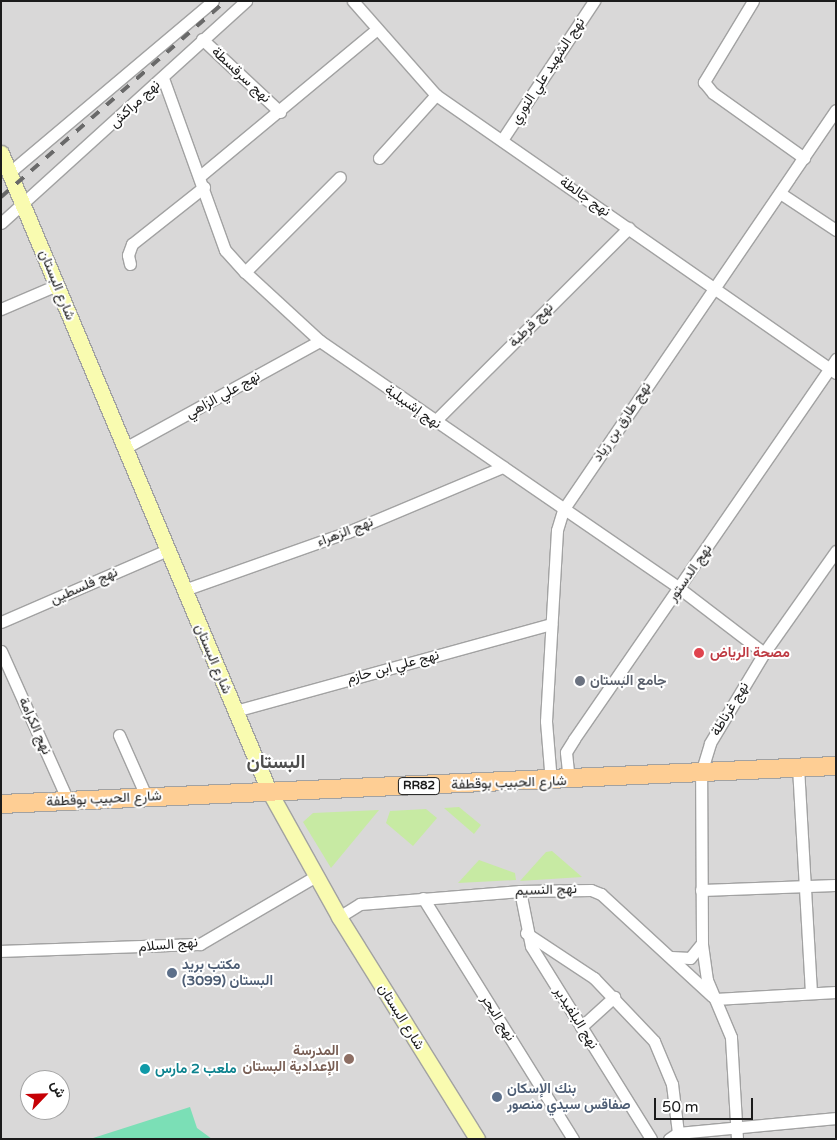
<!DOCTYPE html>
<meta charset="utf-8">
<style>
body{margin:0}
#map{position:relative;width:837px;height:1140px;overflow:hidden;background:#ede8e0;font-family:"Varela Round",Vazirmatn,sans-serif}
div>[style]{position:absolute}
.residential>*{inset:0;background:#d9d8d8}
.grass>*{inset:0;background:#c7eaa3}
.pitch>*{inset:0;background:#7bdfb6}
.roads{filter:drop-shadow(1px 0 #a2a2a2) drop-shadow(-1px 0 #a2a2a2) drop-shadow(0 1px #a2a2a2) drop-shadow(0 -1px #a2a2a2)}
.minor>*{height:11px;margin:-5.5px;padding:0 5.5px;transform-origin:5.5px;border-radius:5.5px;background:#fff}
.secondary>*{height:15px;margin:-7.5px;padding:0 7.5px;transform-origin:7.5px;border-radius:7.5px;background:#f9fbb0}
.primary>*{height:18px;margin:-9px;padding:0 9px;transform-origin:9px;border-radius:9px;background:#fece94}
.rail>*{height:4px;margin-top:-2px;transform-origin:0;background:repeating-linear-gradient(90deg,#696969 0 10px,transparent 0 20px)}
.dots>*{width:14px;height:14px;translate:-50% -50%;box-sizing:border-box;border:2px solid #fff;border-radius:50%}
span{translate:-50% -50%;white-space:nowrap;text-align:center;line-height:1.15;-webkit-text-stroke:4px #fff;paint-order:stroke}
.shield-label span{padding:1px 4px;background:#fff;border:1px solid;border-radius:4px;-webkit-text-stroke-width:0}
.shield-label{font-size:12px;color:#1b1b1b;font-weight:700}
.street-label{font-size:14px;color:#1b1b1b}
.health-label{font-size:14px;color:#be3a42;font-weight:700}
.left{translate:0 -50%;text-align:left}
.worship-label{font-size:14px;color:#5b616d;font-weight:700}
.service-label{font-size:14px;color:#4e5e75;font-weight:700}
.education-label{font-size:14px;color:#785e54;font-weight:700}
.right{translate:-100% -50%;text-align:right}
.culture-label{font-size:14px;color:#0d838f;font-weight:700}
.district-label{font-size:19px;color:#4e4e4e;font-weight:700}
.frame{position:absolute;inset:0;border:2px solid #1b1b1b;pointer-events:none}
.north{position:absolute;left:20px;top:1070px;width:50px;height:50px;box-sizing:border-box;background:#fff;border:1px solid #a4a4a4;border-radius:50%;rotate:66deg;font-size:14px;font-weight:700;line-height:20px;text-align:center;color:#1b1b1b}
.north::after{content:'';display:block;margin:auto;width:18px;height:22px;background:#c60005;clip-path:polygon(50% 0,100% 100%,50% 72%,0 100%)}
.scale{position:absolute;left:654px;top:1098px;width:99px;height:22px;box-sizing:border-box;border:2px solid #1b1b1b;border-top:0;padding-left:6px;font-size:15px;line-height:18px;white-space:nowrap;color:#1b1b1b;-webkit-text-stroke:4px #fff;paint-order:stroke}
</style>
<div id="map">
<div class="residential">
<i style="clip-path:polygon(evenodd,1px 1px,836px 1px,836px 1139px,1px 1139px,1px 1px,30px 1080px,60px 1080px,60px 1110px,30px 1110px,30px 1080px)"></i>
</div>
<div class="grass">
<i style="clip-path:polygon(459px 807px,481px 825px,474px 834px,444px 808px)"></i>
<i style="clip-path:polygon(426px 809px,437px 818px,413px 846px,386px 823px,390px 811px)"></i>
<i style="clip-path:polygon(379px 810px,331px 868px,303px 822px,313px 813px)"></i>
<i style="clip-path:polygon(552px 851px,582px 877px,520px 881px,546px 852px)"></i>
<i style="clip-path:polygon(479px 860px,515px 873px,516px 880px,458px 883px)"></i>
</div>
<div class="pitch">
<i style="clip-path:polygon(190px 1107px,197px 1128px,212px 1139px,90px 1139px)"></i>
</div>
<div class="roads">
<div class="minor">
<i style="left:353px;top:1px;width:125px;rotate:48.6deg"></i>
<i style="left:436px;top:95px;width:487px;rotate:34.8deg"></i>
<i style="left:753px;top:1px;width:95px;rotate:121.2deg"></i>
<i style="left:704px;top:82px;width:14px;rotate:51deg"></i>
<i style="left:713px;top:93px;width:112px;rotate:35.5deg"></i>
<i style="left:202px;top:39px;width:107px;rotate:43.1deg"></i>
<i style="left:163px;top:78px;width:183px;rotate:70.2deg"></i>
<i style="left:225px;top:250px;width:30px;rotate:48deg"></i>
<i style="left:245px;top:272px;width:102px;rotate:42.6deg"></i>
<i style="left:320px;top:341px;width:436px;rotate:34.5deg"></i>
<i style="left:679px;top:588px;width:107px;rotate:37.4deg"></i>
<i style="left:502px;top:140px;width:167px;rotate:-56.5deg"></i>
<i style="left:379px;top:158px;width:85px;rotate:-47.9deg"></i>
<i style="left:10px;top:172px;width:265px;rotate:-40.1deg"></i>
<i style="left:200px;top:176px;width:229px;rotate:-39.7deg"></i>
<i style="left:780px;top:193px;width:67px;rotate:33.5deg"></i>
<i style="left:1px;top:223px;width:331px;rotate:-42.2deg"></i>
<i style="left:130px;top:264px;width:9px;rotate:-103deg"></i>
<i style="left:128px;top:255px;width:12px;rotate:-70deg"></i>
<i style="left:132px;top:244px;width:92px;rotate:-38.4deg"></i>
<i style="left:245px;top:272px;width:134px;rotate:-45deg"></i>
<i style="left:1px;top:309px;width:61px;rotate:-23.2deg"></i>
<i style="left:434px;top:422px;width:275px;rotate:-44.9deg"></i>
<i style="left:125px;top:448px;width:222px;rotate:-28.8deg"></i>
<i style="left:184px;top:590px;width:174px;rotate:-19.5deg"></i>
<i style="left:348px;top:532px;width:168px;rotate:-22.8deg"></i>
<i style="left:1px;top:622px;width:181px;rotate:-23.4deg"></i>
<i style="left:1px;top:651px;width:164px;rotate:65.9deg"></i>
<i style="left:235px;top:711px;width:328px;rotate:-15.4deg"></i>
<i style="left:119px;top:735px;width:67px;rotate:66.1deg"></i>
<i style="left:798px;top:767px;width:224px;rotate:86.7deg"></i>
<i style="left:569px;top:781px;width:29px;rotate:-96deg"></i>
<i style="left:566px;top:752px;width:15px;rotate:-58deg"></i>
<i style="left:574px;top:739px;width:462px;rotate:-55.4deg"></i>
<i style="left:551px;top:782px;width:61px;rotate:-94.7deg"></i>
<i style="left:546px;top:721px;width:191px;rotate:-86.7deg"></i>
<i style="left:557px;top:530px;width:21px;rotate:-73deg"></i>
<i style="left:563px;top:510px;width:484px;rotate:-55.7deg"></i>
<i style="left:701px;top:890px;width:135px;rotate:-2.1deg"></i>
<i style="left:520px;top:891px;width:56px;rotate:78.7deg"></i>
<i style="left:531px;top:946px;width:227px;rotate:58.1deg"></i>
<i style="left:423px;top:898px;width:284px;rotate:58.1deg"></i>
<i style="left:339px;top:917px;width:25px;rotate:-32deg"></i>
<i style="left:360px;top:904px;width:161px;rotate:-4.6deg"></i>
<i style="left:520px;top:891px;width:71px;rotate:-0.8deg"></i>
<i style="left:591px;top:890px;width:11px;rotate:22deg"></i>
<i style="left:601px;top:894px;width:151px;rotate:42.6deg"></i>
<i style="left:526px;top:933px;width:82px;rotate:33.5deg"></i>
<i style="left:594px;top:978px;width:87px;rotate:46.4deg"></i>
<i style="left:654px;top:1041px;width:47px;rotate:67.3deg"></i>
<i style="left:672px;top:1084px;width:49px;rotate:83deg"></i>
<i style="left:1px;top:951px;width:199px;rotate:-2deg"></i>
<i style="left:200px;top:944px;width:134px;rotate:-30.4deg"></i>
<i style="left:671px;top:957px;width:19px;rotate:3deg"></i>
<i style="left:690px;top:958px;width:19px;rotate:-51deg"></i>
<i style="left:715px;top:999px;width:121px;rotate:-3.3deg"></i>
<i style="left:581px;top:1027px;width:45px;rotate:-42.3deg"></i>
<i style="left:669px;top:1139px;width:11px;rotate:-34deg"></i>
<i style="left:678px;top:1133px;width:159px;rotate:-5.4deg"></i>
<i style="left:737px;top:1139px;width:102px;rotate:-93.4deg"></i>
<i style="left:731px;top:1037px;width:62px;rotate:-112.8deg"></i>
<i style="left:707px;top:980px;width:37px;rotate:-98deg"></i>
<i style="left:702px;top:943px;width:170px;rotate:-90.3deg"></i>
<i style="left:701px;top:773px;width:31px;rotate:-73deg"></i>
<i style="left:710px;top:743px;width:105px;rotate:-59deg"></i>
<i style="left:764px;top:653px;width:125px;rotate:-54.8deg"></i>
</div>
<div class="secondary">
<i style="left:1px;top:153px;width:692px;rotate:67.21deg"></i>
<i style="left:269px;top:791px;width:144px;rotate:60.9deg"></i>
<i style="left:339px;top:917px;width:261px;rotate:58.1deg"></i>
</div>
<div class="primary">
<i style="left:1px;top:804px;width:836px;rotate:-2.61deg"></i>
</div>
</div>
<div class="rail">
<i style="left:1px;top:197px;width:298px;rotate:-41.1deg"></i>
</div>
<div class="dots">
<i style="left:699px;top:653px;background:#e0444e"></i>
<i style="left:580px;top:681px;background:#6b7280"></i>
<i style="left:172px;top:973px;background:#5c6f8a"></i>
<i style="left:349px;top:1059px;background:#8d6e63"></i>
<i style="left:145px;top:1069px;background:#0f9aa8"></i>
<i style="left:497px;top:1097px;background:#5c6f8a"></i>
</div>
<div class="shield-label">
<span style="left:419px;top:786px">RR82</span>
</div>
<div class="street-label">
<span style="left:548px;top:71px;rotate:-57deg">نهج الشهيد علي النوري</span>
<span style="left:241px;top:75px;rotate:43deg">نهج سرقسطة</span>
<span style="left:135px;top:104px;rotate:-43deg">نهج مراكش</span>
<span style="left:585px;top:197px;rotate:35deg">نهج جالطة</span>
<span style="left:57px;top:285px;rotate:68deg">شارع البستان</span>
<span style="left:531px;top:325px;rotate:-45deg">نهج قرطبة</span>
<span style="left:223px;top:395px;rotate:-29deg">نهج علي الزاهي</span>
<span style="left:413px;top:407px;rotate:35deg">نهج إشبيلية</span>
<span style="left:622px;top:422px;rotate:-56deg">نهج طارق بن زياد</span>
<span style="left:345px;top:532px;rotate:-21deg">نهج الزهراء</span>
<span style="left:690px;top:573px;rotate:-55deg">نهج الدستور</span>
<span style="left:84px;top:586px;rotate:-24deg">نهج فلسطين</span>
<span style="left:213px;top:659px;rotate:67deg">شارع البستان</span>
<span style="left:393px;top:667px;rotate:-15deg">نهج علي ابن حازم</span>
<span style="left:730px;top:709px;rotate:-59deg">نهج غرناطة</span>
<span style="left:35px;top:726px;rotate:66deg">نهج الكرامة</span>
<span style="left:509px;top:783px;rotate:-2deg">شارع الحبيب بوقطفة</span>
<span style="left:104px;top:799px;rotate:-3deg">شارع الحبيب بوقطفة</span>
<span style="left:546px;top:890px;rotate:-2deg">نهج النسيم</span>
<span style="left:168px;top:945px;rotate:-5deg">نهج السلام</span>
<span style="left:401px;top:1017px;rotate:58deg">شارع البستان</span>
<span style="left:498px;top:1018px;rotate:58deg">نهج البحر</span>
<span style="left:576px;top:1018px;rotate:58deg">نهج البلفيدير</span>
</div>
<div class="health-label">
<span class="left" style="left:710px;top:653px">مصحة الرياض</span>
</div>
<div class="worship-label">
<span class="left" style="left:590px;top:681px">جامع البستان</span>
</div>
<div class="service-label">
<span class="left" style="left:182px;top:973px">مكتب بريد<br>البستان (3099)</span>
<span class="left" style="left:507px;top:1097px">بنك الإسكان<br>صفاقس سيدي منصور</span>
</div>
<div class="education-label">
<span class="right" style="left:339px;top:1059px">المدرسة<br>الإعدادية البستان</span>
</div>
<div class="culture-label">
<span class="left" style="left:155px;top:1069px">ملعب 2 مارس</span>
</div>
<div class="district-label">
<span style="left:276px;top:763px">البستان</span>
</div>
<div class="frame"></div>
<div class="north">ش</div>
<div class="scale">50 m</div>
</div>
